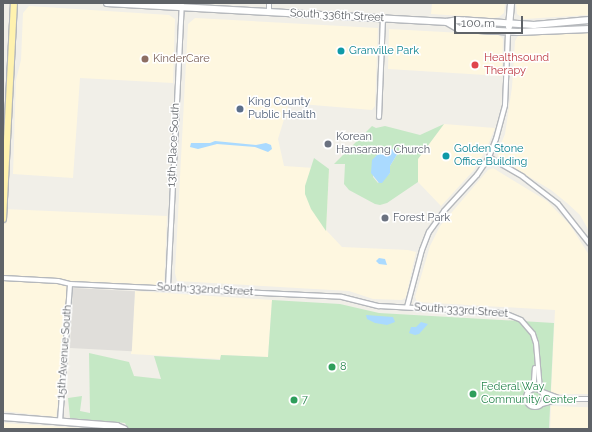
<!DOCTYPE html>
<style>
body{margin:0}
#map{position:relative;width:592px;height:432px;overflow:hidden;background:#f1efe8;font-family:Raleway,sans-serif}
div>[style]{position:absolute}
.commercial>*{inset:0;background:#fef7e0;transform-origin:0 0}
.industrial>*{inset:0;background:#e0deda;transform-origin:0 0}
.green>*{inset:0;background:#c5e8c5}
.water>*{inset:0;background:#aadaff}
.roads{filter:drop-shadow(1px 0 #b5b8bc) drop-shadow(-1px 0 #b5b8bc) drop-shadow(0 1px #b5b8bc) drop-shadow(0 -1px #b5b8bc)}
.street>*{height:4px;margin:-2px;padding:0 2px;transform-origin:2px;border-radius:2px;background:#fff}
.street>.ring{margin:-2px;padding:0;box-sizing:content-box;background:none;border:4px solid #fff;border-radius:50%}
.secondary>*{height:5.5px;margin:-2.75px;padding:0 2.75px;transform-origin:2.75px;border-radius:2.75px;background:#fff}
.primary>*{height:6px;margin:-3px;padding:0 3px;transform-origin:3px;border-radius:3px;background:#fff2af}
.dots>*{width:11px;height:11px;translate:-50% -50%;box-sizing:border-box;border:2px solid #fff;border-radius:50%}
span{translate:-50% -50%;white-space:nowrap;text-align:center;line-height:1.15;-webkit-text-stroke:3px #fff;paint-order:stroke}
.street-label{font-size:11px;color:#5f6368}
.culture-label{font-size:11px;color:#0d838f}
.left{translate:0 -50%;text-align:left}
.education-label{font-size:11px;color:#785e54}
.health-label{font-size:11px;color:#be3a42}
.service-label{font-size:11px;color:#4e5e75}
.worship-label{font-size:11px;color:#5b616d}
.leisure-label{font-size:11px;color:#27864d}
.frame{position:absolute;inset:0;border:4px solid #5f6368;pointer-events:none}
.scale{position:absolute;left:454px;top:16px;width:69px;height:18px;box-sizing:border-box;border:2px solid #5f6368;border-top:0;padding-left:5px;font-size:12px;line-height:14px;white-space:nowrap;color:#5f6368;-webkit-text-stroke:3px #fff;paint-order:stroke}
</style>
<div id="map">
<div class="commercial">
<i style="clip-path:polygon(432px 3px,505px 3px,504px 13px,499px 17px,494px 18px,431px 14px)"></i>
<i style="clip-path:polygon(516px 3px,589px 3px,589px 15px,524px 19px,517px 14px)"></i>
<i style="clip-path:polygon(29px 6px,169px 15px,175px 19px,173px 83px,80px 78px,73px 178px,13px 174px,16px 80px,21px 60px,23px 13px)"></i>
<i style="clip-path:polygon(195px 18px,378px 28px,375px 106px,372px 110px,289px 103px,278px 139px,284px 166px,329px 169px,326px 230px,342px 247px,408px 250px,416px 252px,406px 297px,402px 300px,373px 299px,349px 291px,177px 281px,175px 273px,188px 24px)"></i>
<i style="clip-path:polygon(389px 29px,499px 35px,503px 39px,502px 76px,388px 69px)"></i>
<i style="clip-path:polygon(589px 32px,589px 231px,580px 215px,567px 203px,551px 190px,498px 158px,498px 151px,505px 134px,512px 87px,515px 41px,518px 36px)"></i>
<i style="clip-path:polygon(444px 124px,495px 128px,486px 150px,474px 170px,441px 206px,418px 182px,418px 159px)"></i>
<i style="clip-path:polygon(493px 168px,547px 201px,570px 225px,589px 255px,589px 394px,551px 394px,555px 310px,417px 302px,415px 297px,430px 246px,440px 226px,488px 170px)"></i>
<i style="clip-path:polygon(3px 209px,167px 216px,164px 287px,70px 284px,66px 345px,56px 417px,3px 411px)"></i>
<i style="clip-path:polygon(135px 291px,272px 300px,268px 357px,221px 355px,220px 359px,131px 354px)"></i>
<i style="left:551px;top:406px;width:38px;height:23px;rotate:2deg"></i>
<i style="clip-path:polygon(3px 423px,93px 429px,3px 429px)"></i>
</div>
<div class="industrial">
<i style="left:73px;top:288px;width:62px;height:60px;rotate:3deg"></i>
</div>
<div class="green">
<i style="clip-path:polygon(evenodd,444px 124px,418px 159px,418px 182px,387px 203px,380px 205px,375px 204px,349px 190px,344px 184px,345px 164px,334px 164px,372px 126px,376px 128px,385px 126px,420px 135px,444px 124px,392px 149px,398px 153px,390px 166px,390px 173px,378px 183px,373px 177px,375px 157px,392px 149px)"></i>
<i style="clip-path:polygon(314px 158px,329px 169px,326px 231px,311px 209px,305px 194px,305px 186px)"></i>
<i style="clip-path:polygon(272px 300px,340px 304px,379px 313px,554px 323px,549px 429px,128px 429px,125px 423px,70px 418px,68px 398px,82px 396px,80px 411px,90px 413px,89px 353px,129px 362px,134px 376px,161px 379px,154px 356px,220px 360px,221px 355px,268px 357px)"></i>
</div>
<div class="water">
<i style="clip-path:polygon(215px 141px,256px 145px,266px 143px,271px 145px,272px 149px,268px 152px,255px 147px,217px 144px,198px 149px,190px 147px,191px 143px,210px 143px)"></i>
<i style="clip-path:polygon(392px 149px,396px 149px,398px 153px,390px 166px,390px 173px,382px 183px,379px 183px,371px 173px,372px 160px,377px 155px)"></i>
<i style="clip-path:polygon(379px 258px,385px 259px,387px 265px,379px 264px,376px 261px)"></i>
<i style="clip-path:polygon(366px 315px,393px 317px,395px 322px,387px 325px,375px 323px,367px 319px)"></i>
<i style="clip-path:polygon(421px 322px,428px 324px,419px 334px,415px 335px,409px 333px,411px 327px,416px 327px)"></i>
</div>
<div class="roads">
<div class="street">
<i style="left:269px;top:12px;width:9px;rotate:-90deg"></i>
<i style="left:379px;top:117px;width:98px;rotate:-87.7deg"></i>
<i style="left:489px;top:157px;width:39px;rotate:30deg"></i>
<i style="left:523px;top:177px;width:44px;rotate:37.6deg"></i>
<i style="left:558px;top:204px;width:50px;rotate:51.5deg"></i>
<i style="left:3px;top:278px;width:55px;rotate:3.1deg"></i>
<i style="left:58px;top:281px;width:12px;rotate:14deg"></i>
<i style="left:70px;top:284px;width:272px;rotate:2.7deg"></i>
<i style="left:342px;top:297px;width:38px;rotate:14deg"></i>
<i style="left:379px;top:306px;width:125px;rotate:3.2deg"></i>
<i style="left:504px;top:313px;width:18px;rotate:22deg"></i>
<i style="left:521px;top:320px;width:18px;rotate:49deg"></i>
<i style="left:533px;top:334px;width:9px;rotate:72deg"></i>
<i style="left:536px;top:343px;width:47px;rotate:85.1deg"></i>
<i style="left:168px;top:287px;width:284px;rotate:-87.2deg"></i>
<i style="left:407px;top:307px;width:59px;rotate:-75.3deg"></i>
<i style="left:422px;top:250px;width:19px;rotate:-69deg"></i>
<i style="left:429px;top:232px;width:26px;rotate:-54deg"></i>
<i style="left:444px;top:211px;width:49px;rotate:-47.5deg"></i>
<i style="left:477px;top:175px;width:22px;rotate:-56deg"></i>
<i style="left:489px;top:157px;width:19px;rotate:-69deg"></i>
<i style="left:496px;top:139px;width:35px;rotate:-75deg"></i>
<i style="left:505px;top:105px;width:73px;rotate:-87.6deg"></i>
<i class="ring" style="left:526px;top:389px;width:14px;height:14px"></i>
<i style="left:529px;top:390px;width:10px;rotate:-61deg"></i>
<i style="left:534px;top:381px;width:13px;rotate:-86deg"></i>
<i style="left:543px;top:392px;width:19px;rotate:21deg"></i>
<i style="left:561px;top:399px;width:28px"></i>
<i style="left:542px;top:404px;width:18px;rotate:-16deg"></i>
<i style="left:60px;top:421px;width:137px;rotate:-85.8deg"></i>
</div>
<div class="secondary">
<i style="left:107px;top:3px;width:341px;rotate:3.2deg"></i>
<i style="left:447px;top:22px;width:11px;rotate:-10deg"></i>
<i style="left:458px;top:20px;width:76px;rotate:3.8deg"></i>
<i style="left:534px;top:25px;width:55px;rotate:-5.2deg"></i>
<i style="left:447px;top:22px;width:14px;rotate:30deg"></i>
<i style="left:459px;top:29px;width:59px;rotate:2.9deg"></i>
<i style="left:518px;top:32px;width:71px;rotate:-2.4deg"></i>
<i style="left:509px;top:27px;width:24px;rotate:-85deg"></i>
<i style="left:3px;top:417px;width:114px;rotate:4.5deg"></i>
<i style="left:117px;top:426px;width:8px;rotate:23deg"></i>
</div>
<div class="primary">
<i style="left:3px;top:219px;width:216px;rotate:-87.1deg"></i>
</div>
</div>
<div class="dots">
<i style="left:341px;top:51px;background:#0f9aa8"></i>
<i style="left:145px;top:59px;background:#8d6e63"></i>
<i style="left:475px;top:65px;background:#e0444e"></i>
<i style="left:240px;top:109px;background:#5c6f8a"></i>
<i style="left:328px;top:144px;background:#6b7280"></i>
<i style="left:446px;top:156px;background:#0f9aa8"></i>
<i style="left:385px;top:218px;background:#6b7280"></i>
<i style="left:332px;top:367px;background:#2e9e5b"></i>
<i style="left:473px;top:394px;background:#2e9e5b"></i>
<i style="left:294px;top:400px;background:#2e9e5b"></i>
</div>
<div class="street-label">
<span style="left:337px;top:16px;rotate:3deg">South 336th Street</span>
<span style="left:174px;top:145px;rotate:-87deg">13th Place South</span>
<span style="left:205px;top:290px;rotate:3deg">South 332nd Street</span>
<span style="left:461px;top:311px;rotate:4deg">South 333rd Street</span>
<span style="left:65px;top:352px;rotate:-86deg">15th Avenue South</span>
</div>
<div class="culture-label">
<span class="left" style="left:349px;top:51px">Granville Park</span>
<span class="left" style="left:454px;top:156px">Golden Stone<br>Office Building</span>
</div>
<div class="education-label">
<span class="left" style="left:153px;top:59px">KinderCare</span>
</div>
<div class="health-label">
<span class="left" style="left:484px;top:65px">Healthsound<br>Therapy</span>
</div>
<div class="service-label">
<span class="left" style="left:248px;top:109px">King County<br>Public Health</span>
</div>
<div class="worship-label">
<span class="left" style="left:336px;top:144px">Korean<br>Hansarang Church</span>
<span class="left" style="left:393px;top:218px">Forest Park</span>
</div>
<div class="leisure-label">
<span class="left" style="left:340px;top:367px">8</span>
<span class="left" style="left:481px;top:394px">Federal Way<br>Community Center</span>
<span class="left" style="left:302px;top:400px">7</span>
</div>
<div class="frame"></div>
<div class="scale">100 m</div>
</div>
